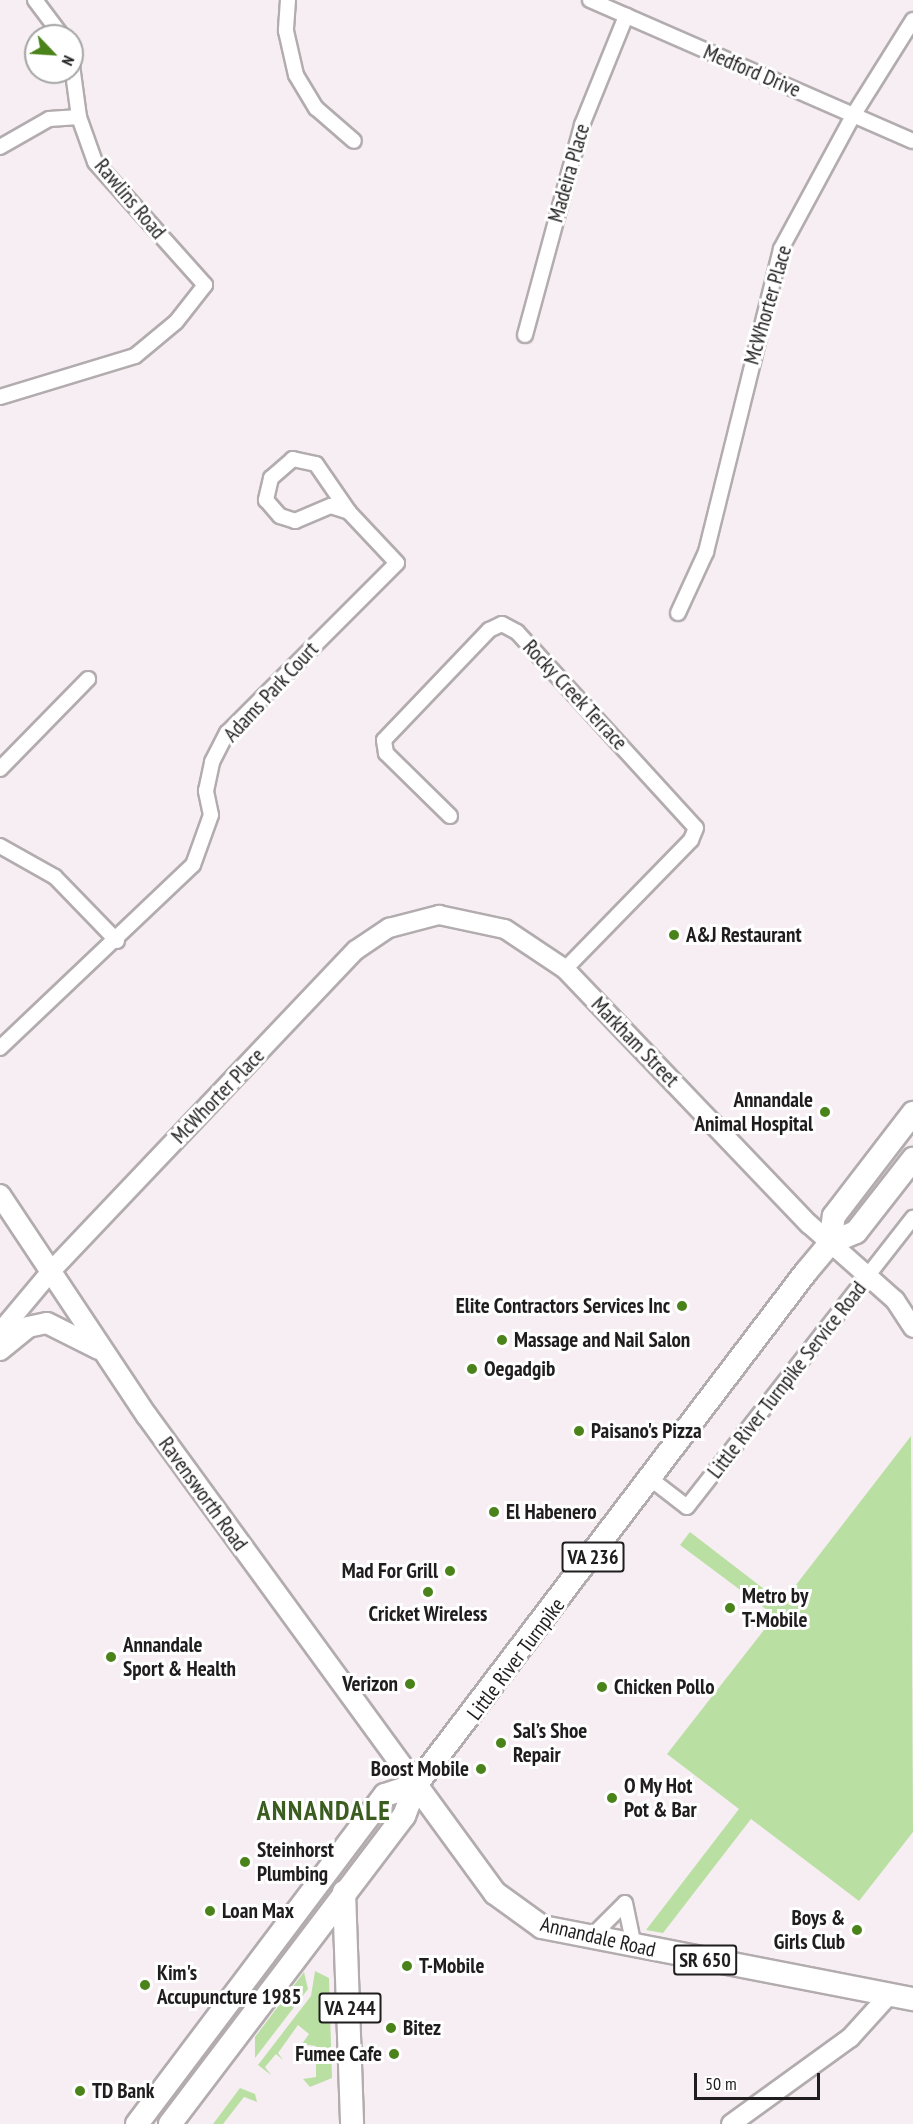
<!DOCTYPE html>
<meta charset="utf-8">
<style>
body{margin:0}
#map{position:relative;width:913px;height:2124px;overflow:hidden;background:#f6eef2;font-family:"PT Sans Narrow",sans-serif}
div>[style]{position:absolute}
.green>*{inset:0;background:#badfa3}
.roads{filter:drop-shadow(2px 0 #b3acaf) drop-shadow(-2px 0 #b3acaf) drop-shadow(0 2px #b3acaf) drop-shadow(0 -2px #b3acaf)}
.minor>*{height:14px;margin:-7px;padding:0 7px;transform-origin:7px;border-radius:7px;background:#fff}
.tertiary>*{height:18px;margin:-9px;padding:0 9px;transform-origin:9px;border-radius:9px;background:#fff}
.secondary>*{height:20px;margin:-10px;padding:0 10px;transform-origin:10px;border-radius:10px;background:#fff}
.primary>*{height:22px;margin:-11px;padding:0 11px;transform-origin:11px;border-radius:11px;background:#fff}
.dots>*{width:16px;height:16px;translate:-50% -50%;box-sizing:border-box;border:3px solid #fff;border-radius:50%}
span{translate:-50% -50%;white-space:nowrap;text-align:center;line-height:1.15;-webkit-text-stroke:6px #fff;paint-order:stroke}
.shield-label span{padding:2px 4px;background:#fff;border:2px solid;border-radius:4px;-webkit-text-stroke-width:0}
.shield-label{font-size:20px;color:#1f1d1e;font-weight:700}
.street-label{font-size:21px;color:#1f1d1e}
.poi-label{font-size:21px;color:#1f1d1e;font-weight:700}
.left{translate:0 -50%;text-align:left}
.right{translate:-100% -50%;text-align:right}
.district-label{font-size:27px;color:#3b5e20;font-weight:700;letter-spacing:1.5px}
.north{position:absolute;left:24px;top:24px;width:60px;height:60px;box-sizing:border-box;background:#fff;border:2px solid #a5a5a5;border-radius:50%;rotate:115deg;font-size:16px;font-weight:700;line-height:24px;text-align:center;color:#1f1d1e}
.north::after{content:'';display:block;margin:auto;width:21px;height:27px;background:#4b831b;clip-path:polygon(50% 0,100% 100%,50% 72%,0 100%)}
.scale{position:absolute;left:694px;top:2073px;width:126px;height:27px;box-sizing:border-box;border:3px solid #1f1d1e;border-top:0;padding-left:8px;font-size:18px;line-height:21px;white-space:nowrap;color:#1f1d1e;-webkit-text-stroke:4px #fff;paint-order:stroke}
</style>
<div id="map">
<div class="green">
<i style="clip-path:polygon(911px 1436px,913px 1832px,859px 1901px,751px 1819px,663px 1933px,646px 1930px,739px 1809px,667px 1754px,775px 1616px,680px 1545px,690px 1532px,782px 1603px)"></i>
<i style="clip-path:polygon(315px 1971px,329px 1978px,332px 2078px,310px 2087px,303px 2079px,316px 2077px,316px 2046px,302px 2044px,309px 2034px,298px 2025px,278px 2053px,283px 2060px,276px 2054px,265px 2067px,271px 2075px,258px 2065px,311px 1996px)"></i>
<i style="clip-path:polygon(304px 1972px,308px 1989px,255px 2058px,255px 2037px)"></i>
<i style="clip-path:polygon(240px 2088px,255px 2094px,257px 2102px,244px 2097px,223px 2124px,213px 2124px)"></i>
</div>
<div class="roads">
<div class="minor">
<i style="left:35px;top:0;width:45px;rotate:53.1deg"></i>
<i style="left:288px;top:0;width:31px;rotate:94deg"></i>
<i style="left:286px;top:31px;width:45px;rotate:77.2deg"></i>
<i style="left:296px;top:75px;width:39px;rotate:59deg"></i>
<i style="left:316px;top:108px;width:50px;rotate:41deg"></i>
<i style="left:590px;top:0;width:352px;rotate:23.6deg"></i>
<i style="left:0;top:147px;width:56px;rotate:-29.7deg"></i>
<i style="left:49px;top:119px;width:30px;rotate:-4deg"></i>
<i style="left:525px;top:335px;width:218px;rotate:-74.8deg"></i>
<i style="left:582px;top:125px;width:118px;rotate:-68deg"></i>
<i style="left:0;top:397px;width:141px;rotate:-16.9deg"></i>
<i style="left:135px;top:356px;width:53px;rotate:-39.7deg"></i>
<i style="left:176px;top:322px;width:47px;rotate:-51.9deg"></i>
<i style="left:205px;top:285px;width:165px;rotate:-131.8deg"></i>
<i style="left:95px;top:162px;width:48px;rotate:-109.6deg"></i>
<i style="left:79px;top:117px;width:52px;rotate:-97.7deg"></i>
<i style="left:678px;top:613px;width:67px;rotate:-65.3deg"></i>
<i style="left:706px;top:552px;width:312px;rotate:-76.1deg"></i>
<i style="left:781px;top:249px;width:153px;rotate:-61.6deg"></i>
<i style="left:854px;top:114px;width:111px;rotate:-57.9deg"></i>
<i style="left:0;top:769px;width:126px;rotate:-45.6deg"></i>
<i style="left:450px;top:816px;width:90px;rotate:-135.5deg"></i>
<i style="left:386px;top:753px;width:13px;rotate:-99deg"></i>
<i style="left:384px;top:740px;width:152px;rotate:-46.3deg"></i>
<i style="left:489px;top:630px;width:14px;rotate:-25deg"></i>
<i style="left:502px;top:624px;width:17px;rotate:28deg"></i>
<i style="left:517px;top:632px;width:265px;rotate:47.6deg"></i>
<i style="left:696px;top:828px;width:13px;rotate:113deg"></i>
<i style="left:691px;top:840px;width:180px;rotate:134.3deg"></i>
<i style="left:0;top:846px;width:63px;rotate:29.4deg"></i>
<i style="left:55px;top:877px;width:89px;rotate:45.9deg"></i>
<i style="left:0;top:1048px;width:266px;rotate:-43.5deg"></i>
<i style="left:193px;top:865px;width:53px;rotate:-70.2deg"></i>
<i style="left:211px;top:815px;width:25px;rotate:-102deg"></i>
<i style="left:206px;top:791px;width:30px;rotate:-78deg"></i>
<i style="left:212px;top:762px;width:33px;rotate:-63deg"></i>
<i style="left:227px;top:733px;width:240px;rotate:-45deg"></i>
<i style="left:397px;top:563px;width:70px;rotate:-133.3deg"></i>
<i style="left:349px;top:512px;width:58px;rotate:-124.5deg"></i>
<i style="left:316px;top:464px;width:24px;rotate:-168deg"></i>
<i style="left:293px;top:459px;width:29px;rotate:139deg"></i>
<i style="left:271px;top:478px;width:23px;rotate:103deg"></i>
<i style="left:266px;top:500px;width:21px;rotate:49deg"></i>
<i style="left:280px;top:516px;width:16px;rotate:18deg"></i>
<i style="left:295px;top:521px;width:39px;rotate:-23deg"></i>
<i style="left:331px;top:506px;width:19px;rotate:18deg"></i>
<i style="left:652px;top:1480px;width:44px;rotate:37.6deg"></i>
<i style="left:687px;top:1507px;width:367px;rotate:-52deg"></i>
<i style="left:625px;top:1903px;width:44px;rotate:78.2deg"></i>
<i style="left:590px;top:1938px;width:49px;rotate:-45deg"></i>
</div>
<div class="tertiary">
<i style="left:0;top:1332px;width:81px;rotate:-50deg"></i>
<i style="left:52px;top:1270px;width:441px;rotate:-46.5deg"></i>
<i style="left:356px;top:950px;width:40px;rotate:-34deg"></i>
<i style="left:389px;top:928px;width:52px;rotate:-14.6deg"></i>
<i style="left:439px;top:915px;width:67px;rotate:12deg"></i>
<i style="left:505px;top:929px;width:72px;rotate:33.7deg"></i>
<i style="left:565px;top:969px;width:353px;rotate:46.3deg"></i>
<i style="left:809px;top:1224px;width:115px;rotate:41.5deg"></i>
<i style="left:895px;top:1300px;width:33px;rotate:57deg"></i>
<i style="left:731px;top:2124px;width:147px;rotate:-35.9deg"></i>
<i style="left:850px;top:2038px;width:58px;rotate:-47.8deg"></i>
</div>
<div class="secondary">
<i style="left:0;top:1195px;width:265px;rotate:56.4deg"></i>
<i style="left:147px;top:1416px;width:457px;rotate:53.9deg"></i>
<i style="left:0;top:1350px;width:36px;rotate:-39deg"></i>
<i style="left:28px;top:1327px;width:19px;rotate:-12deg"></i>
<i style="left:47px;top:1323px;width:58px;rotate:26.6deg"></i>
</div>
<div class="primary">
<i style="left:830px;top:1243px;width:27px;rotate:-82deg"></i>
<i style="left:834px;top:1216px;width:130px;rotate:-52.5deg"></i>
<i style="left:416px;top:1785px;width:134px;rotate:53.8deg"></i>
<i style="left:495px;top:1893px;width:58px;rotate:35.9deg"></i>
<i style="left:542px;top:1927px;width:378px;rotate:11deg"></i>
<i style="left:344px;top:1892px;width:232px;rotate:88deg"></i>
<i style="left:137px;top:2124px;width:412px;rotate:-53deg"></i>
<i style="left:385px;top:1795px;width:33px;rotate:-18deg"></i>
<i style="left:170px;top:2124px;width:387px;rotate:-52.8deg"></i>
<i style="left:404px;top:1816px;width:33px;rotate:-69deg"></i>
<i style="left:416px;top:1785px;width:644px;rotate:-52.76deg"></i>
<i style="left:806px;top:1272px;width:38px;rotate:-50deg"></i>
<i style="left:830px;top:1243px;width:28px;rotate:-23deg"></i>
<i style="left:856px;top:1232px;width:93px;rotate:-52deg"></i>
</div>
</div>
<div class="dots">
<i style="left:674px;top:935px;background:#4b831b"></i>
<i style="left:825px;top:1112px;background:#4b831b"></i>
<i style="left:682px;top:1306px;background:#4b831b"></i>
<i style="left:502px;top:1340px;background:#4b831b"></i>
<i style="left:472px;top:1369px;background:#4b831b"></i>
<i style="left:579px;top:1431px;background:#4b831b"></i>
<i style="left:494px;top:1512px;background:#4b831b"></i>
<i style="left:450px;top:1571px;background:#4b831b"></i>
<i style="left:428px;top:1592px;background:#4b831b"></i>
<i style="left:730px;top:1608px;background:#4b831b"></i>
<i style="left:111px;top:1657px;background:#4b831b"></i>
<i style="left:410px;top:1684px;background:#4b831b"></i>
<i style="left:602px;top:1687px;background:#4b831b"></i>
<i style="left:501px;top:1743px;background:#4b831b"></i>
<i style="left:481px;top:1769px;background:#4b831b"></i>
<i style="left:612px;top:1798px;background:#4b831b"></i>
<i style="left:245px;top:1862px;background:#4b831b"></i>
<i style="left:210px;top:1911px;background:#4b831b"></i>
<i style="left:857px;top:1930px;background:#4b831b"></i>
<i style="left:407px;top:1966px;background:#4b831b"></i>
<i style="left:145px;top:1985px;background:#4b831b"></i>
<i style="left:391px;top:2028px;background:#4b831b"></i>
<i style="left:394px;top:2054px;background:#4b831b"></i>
<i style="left:80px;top:2091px;background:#4b831b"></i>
</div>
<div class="shield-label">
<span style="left:593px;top:1557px">VA 236</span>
<span style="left:705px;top:1960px">SR 650</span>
<span style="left:350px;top:2008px">VA 244</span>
</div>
<div class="street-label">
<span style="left:752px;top:71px;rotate:23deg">Medford Drive</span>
<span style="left:569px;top:173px;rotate:-74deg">Madeira Place</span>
<span style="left:130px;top:199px;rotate:50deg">Rawlins Road</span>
<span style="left:768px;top:305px;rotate:-74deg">McWhorter Place</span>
<span style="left:271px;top:692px;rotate:-47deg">Adams Park Court</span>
<span style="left:575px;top:695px;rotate:47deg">Rocky Creek Terrace</span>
<span style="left:635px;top:1042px;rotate:46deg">Markham Street</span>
<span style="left:218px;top:1096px;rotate:-46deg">McWhorter Place</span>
<span style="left:787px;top:1380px;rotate:-52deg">Little River Turnpike Service Road</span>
<span style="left:203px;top:1494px;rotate:54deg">Ravensworth Road</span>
<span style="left:516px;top:1659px;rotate:-53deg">Little River Turnpike</span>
<span style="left:598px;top:1937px;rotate:13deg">Annandale Road</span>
</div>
<div class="poi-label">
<span class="left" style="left:686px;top:935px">A&amp;J Restaurant</span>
<span class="right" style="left:813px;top:1112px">Annandale<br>Animal Hospital</span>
<span class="right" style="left:670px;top:1306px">Elite Contractors Services Inc</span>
<span class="left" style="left:514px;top:1340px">Massage and Nail Salon</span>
<span class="left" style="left:484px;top:1369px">Oegadgib</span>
<span class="left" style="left:591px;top:1431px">Paisano's Pizza</span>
<span class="left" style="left:506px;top:1512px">El Habenero</span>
<span class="right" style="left:438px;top:1571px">Mad For Grill</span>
<span class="left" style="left:742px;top:1608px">Metro by<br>T-Mobile</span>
<span style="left:428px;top:1614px">Cricket Wireless</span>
<span class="left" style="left:123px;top:1657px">Annandale<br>Sport &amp; Health</span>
<span class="right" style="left:398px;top:1684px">Verizon</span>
<span class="left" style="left:614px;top:1687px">Chicken Pollo</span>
<span class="left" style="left:513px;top:1743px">Sal’s Shoe<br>Repair</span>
<span class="right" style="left:469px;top:1769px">Boost Mobile</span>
<span class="left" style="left:624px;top:1798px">O My Hot<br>Pot &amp; Bar</span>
<span class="left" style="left:257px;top:1862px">Steinhorst<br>Plumbing</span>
<span class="left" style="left:222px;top:1911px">Loan Max</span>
<span class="right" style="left:845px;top:1930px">Boys &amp;<br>Girls Club</span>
<span class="left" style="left:419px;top:1966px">T-Mobile</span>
<span class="left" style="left:157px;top:1985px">Kim's<br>Accupuncture 1985</span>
<span class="left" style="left:403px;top:2028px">Bitez</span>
<span class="right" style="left:382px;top:2054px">Fumee Cafe</span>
<span class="left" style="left:92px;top:2091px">TD Bank</span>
</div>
<div class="district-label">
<span style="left:324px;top:1811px">ANNANDALE</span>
</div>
<div class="north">N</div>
<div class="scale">50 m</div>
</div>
